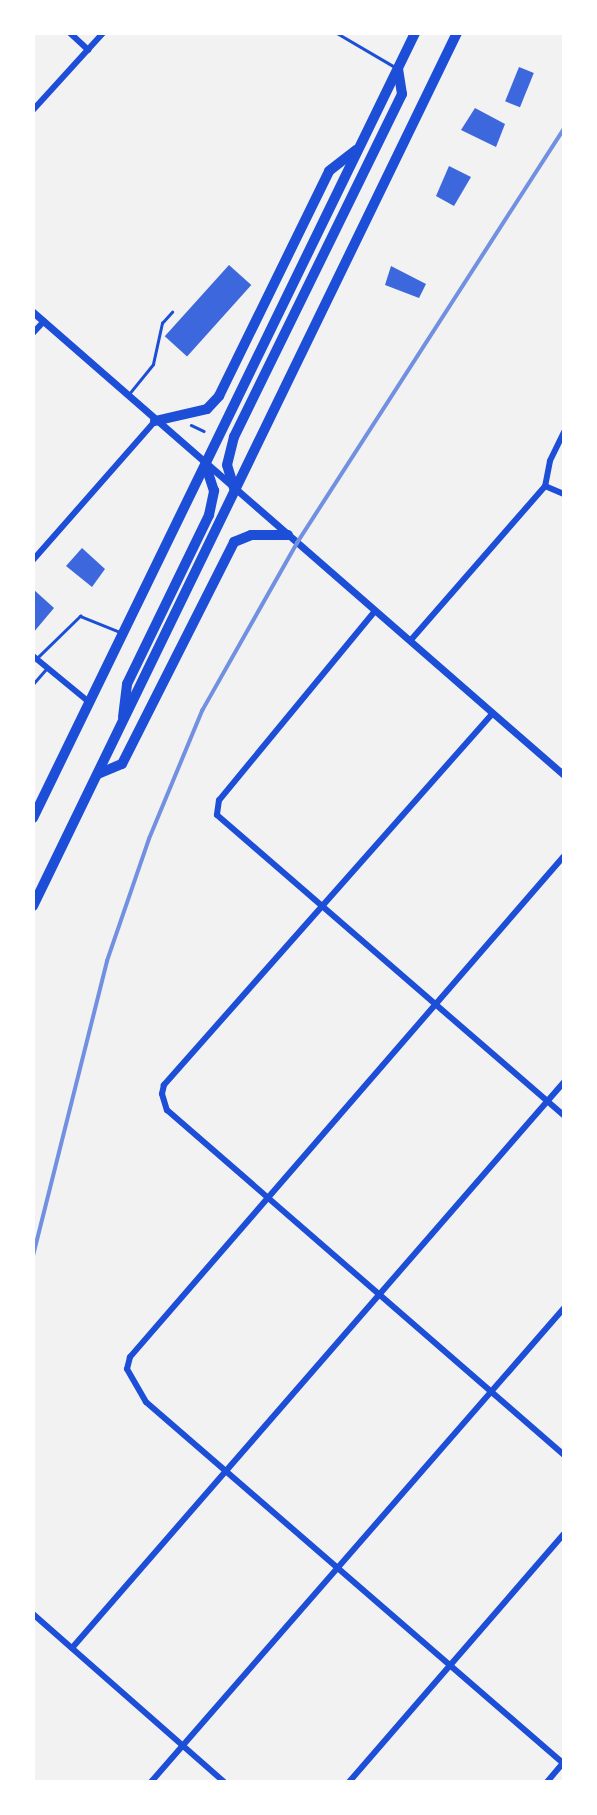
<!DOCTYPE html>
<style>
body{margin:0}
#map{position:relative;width:597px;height:1815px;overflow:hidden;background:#f2f2f2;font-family:Karla,sans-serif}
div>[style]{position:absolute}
.building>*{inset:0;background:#3d67dc;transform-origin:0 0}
.path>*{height:2.5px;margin:-1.25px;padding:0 1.25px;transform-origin:1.25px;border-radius:1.25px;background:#1d4ed8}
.service>*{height:2.5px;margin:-1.25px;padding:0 1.25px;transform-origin:1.25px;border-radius:1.25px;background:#1d4ed8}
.minor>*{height:6px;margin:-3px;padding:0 3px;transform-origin:3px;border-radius:3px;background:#1d4ed8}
.tertiary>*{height:7px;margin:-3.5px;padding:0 3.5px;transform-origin:3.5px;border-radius:3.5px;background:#1d4ed8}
.trunk>*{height:10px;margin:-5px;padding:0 5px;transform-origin:5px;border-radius:5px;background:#1d4ed8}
.rail>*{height:3.5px;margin:-1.75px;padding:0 1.75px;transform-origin:1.75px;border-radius:1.75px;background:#7290e2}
span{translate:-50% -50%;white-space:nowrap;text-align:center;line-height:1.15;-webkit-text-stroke:7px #fff;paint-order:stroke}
.frame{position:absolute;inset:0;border:35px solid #fff;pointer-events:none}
</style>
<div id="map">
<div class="building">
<i style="left:519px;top:67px;width:16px;height:37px;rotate:22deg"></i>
<i style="clip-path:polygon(475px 108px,505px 124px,496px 147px,461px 130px)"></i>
<i style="clip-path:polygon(449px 166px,471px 177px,454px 206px,436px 196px)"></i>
<i style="left:229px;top:265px;width:30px;height:96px;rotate:42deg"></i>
<i style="clip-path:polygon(391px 266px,426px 284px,419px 298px,385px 285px)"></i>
<i style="clip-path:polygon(82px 548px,105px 569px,92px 587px,66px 566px)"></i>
<i style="clip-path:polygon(33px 589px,54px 608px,33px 633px)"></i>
</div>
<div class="path">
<i style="left:191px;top:425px;width:14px;rotate:25deg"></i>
</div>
<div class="service">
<i style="left:337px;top:33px;width:67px;rotate:30.4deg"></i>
<i style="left:129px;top:394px;width:38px;rotate:-51deg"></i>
<i style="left:153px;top:364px;width:42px;rotate:-77.6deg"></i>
<i style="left:162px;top:323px;width:15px;rotate:-48deg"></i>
<i style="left:36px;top:659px;width:62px;rotate:-44.3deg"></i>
<i style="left:80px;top:616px;width:43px;rotate:21.8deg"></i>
<i style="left:33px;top:684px;width:21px;rotate:-49deg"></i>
</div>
<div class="minor">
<i style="left:70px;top:33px;width:25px;rotate:43deg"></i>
<i style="left:33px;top:110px;width:104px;rotate:-47.7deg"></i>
<i style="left:33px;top:333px;width:16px;rotate:-47deg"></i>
<i style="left:564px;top:432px;width:32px;rotate:116deg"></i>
<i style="left:550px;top:461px;width:25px;rotate:101deg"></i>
<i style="left:545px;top:486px;width:21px;rotate:23deg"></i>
<i style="left:33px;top:560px;width:185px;rotate:-48.7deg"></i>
<i style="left:375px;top:611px;width:245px;rotate:129.5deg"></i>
<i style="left:219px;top:800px;width:15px;rotate:98deg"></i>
<i style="left:217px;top:815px;width:459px;rotate:40.9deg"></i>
<i style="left:410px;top:641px;width:206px;rotate:-48.9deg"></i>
<i style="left:33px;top:656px;width:72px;rotate:39.4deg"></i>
<i style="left:493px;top:713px;width:497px;rotate:131.5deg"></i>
<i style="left:164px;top:1085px;width:9px;rotate:103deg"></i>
<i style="left:162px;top:1094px;width:17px;rotate:73deg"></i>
<i style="left:167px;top:1110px;width:526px;rotate:40.99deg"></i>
<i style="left:564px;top:856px;width:663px;rotate:130.9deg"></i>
<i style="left:130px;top:1357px;width:12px;rotate:104deg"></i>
<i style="left:127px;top:1369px;width:38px;rotate:60deg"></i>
<i style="left:146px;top:1402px;width:553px;rotate:40.89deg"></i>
<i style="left:33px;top:1614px;width:254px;rotate:41.3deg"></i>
<i style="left:72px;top:1648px;width:750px;rotate:-49deg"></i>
<i style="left:151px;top:1782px;width:629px;rotate:-48.93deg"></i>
<i style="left:349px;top:1782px;width:328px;rotate:-49.1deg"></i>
<i style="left:547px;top:1782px;width:26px;rotate:-50deg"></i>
</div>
<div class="tertiary">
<i style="left:33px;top:312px;width:705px;rotate:41.09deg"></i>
</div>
<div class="trunk">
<i style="left:155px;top:421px;width:53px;rotate:-13deg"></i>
<i style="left:207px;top:409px;width:18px;rotate:-47deg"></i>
<i style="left:219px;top:396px;width:250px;rotate:-63.9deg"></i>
<i style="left:329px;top:171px;width:34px;rotate:-38deg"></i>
<i style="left:235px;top:491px;width:27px;rotate:-107deg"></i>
<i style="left:227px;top:465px;width:29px;rotate:-76deg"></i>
<i style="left:234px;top:437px;width:382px;rotate:-63.9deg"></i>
<i style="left:402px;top:94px;width:26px;rotate:-99deg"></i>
<i style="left:123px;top:717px;width:33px;rotate:-83deg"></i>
<i style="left:127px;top:684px;width:188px;rotate:-64.1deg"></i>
<i style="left:209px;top:515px;width:25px;rotate:-78deg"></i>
<i style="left:214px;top:491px;width:28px;rotate:-108deg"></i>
<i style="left:98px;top:774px;width:26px;rotate:-23deg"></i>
<i style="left:122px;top:764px;width:249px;rotate:-63.2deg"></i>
<i style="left:234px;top:542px;width:18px;rotate:-22deg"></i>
<i style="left:251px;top:535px;width:37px"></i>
<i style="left:33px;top:818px;width:873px;rotate:-64.05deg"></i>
<i style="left:33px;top:906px;width:971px;rotate:-64.1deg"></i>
</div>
<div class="rail">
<i style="left:33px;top:1256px;width:304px;rotate:-75.9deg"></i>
<i style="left:107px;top:961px;width:129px;rotate:-71deg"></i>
<i style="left:149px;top:839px;width:139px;rotate:-67.5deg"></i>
<i style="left:202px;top:711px;width:193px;rotate:-60.5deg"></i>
<i style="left:297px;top:543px;width:493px;rotate:-57.2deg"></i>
</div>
<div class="frame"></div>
</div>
